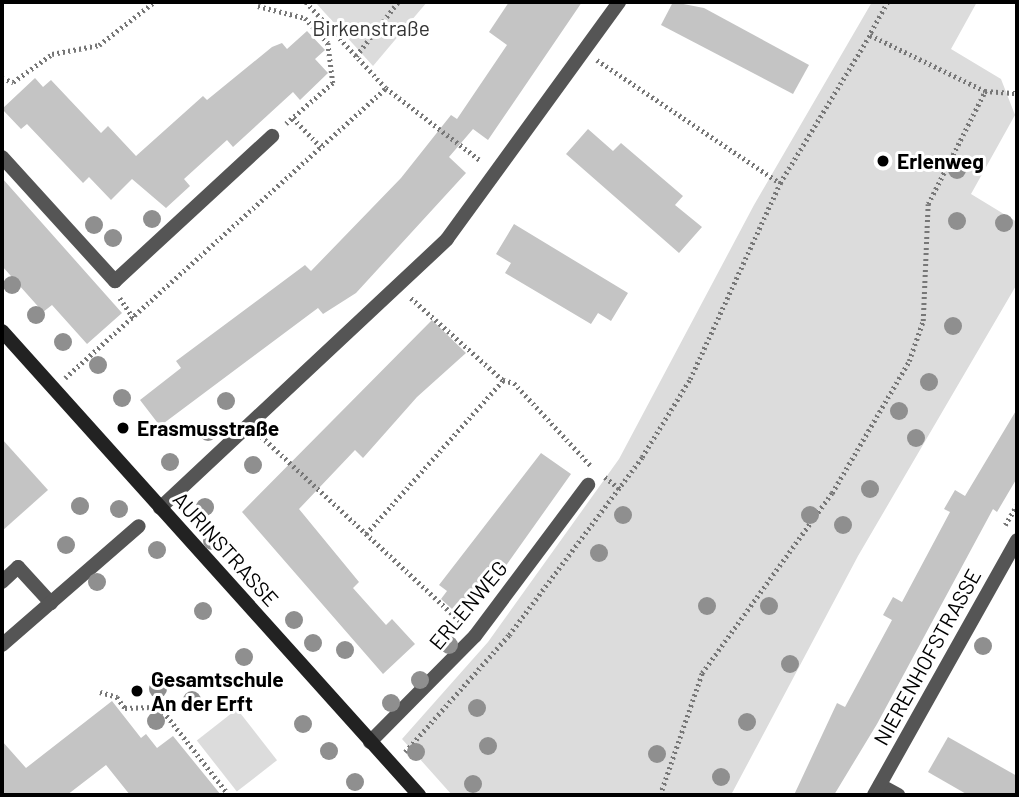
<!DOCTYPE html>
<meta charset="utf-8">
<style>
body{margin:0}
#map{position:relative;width:1019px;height:797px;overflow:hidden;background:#fff;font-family:Barlow,sans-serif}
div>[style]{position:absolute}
.green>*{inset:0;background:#dcdcdc;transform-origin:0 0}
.building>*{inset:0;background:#c4c4c4}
.path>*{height:4.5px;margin-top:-2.25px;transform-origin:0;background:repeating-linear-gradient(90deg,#777 0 2px,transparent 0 5.5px)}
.service>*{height:14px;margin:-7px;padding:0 7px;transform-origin:7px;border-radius:7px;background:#555}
.minor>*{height:14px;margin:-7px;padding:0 7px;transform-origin:7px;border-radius:7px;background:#555}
.secondary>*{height:14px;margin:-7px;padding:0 7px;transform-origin:7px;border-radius:7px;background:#222}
.trees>*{width:18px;height:18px;margin:-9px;border-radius:50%;background:#8f8f8f}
.dots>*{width:19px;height:19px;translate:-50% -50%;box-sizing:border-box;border:4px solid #fff;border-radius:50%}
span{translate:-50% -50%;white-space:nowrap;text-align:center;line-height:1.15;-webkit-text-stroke:6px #fff;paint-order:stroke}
.park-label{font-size:21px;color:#333}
.poi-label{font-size:21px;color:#000;font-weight:700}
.left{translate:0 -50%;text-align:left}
.street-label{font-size:21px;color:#000}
.frame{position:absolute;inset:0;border:4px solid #000;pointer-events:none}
</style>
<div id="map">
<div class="green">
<i style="clip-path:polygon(315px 2px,427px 2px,373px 66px)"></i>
<i style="clip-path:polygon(872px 2px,977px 2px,951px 49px,1001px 79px,1015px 115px,971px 194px,1017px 222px,1017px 284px,858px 556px,731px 795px,452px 795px,402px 739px,488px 642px,619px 459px,754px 205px)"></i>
<i style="left:237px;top:709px;width:65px;height:51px;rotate:52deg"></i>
</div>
<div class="building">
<i style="clip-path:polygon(509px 2px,582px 2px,488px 140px,473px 129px,449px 157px,466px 173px,356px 293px,323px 314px,318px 308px,160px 426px,140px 400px,181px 368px,176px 361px,305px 265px,311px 271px,401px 178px,451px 115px,457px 119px,507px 45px,489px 32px)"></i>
<i style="clip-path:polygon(673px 2px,704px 8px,809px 65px,793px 94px,661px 25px)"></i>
<i style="clip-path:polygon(307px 31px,325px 50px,315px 59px,328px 73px,300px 100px,293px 92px,233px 147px,227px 140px,184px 179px,190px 186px,166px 208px,132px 179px,111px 200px,89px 177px,83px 183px,27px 124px,21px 129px,2px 109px,35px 78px,43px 87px,51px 80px,101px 133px,108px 126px,136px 156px,203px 96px,207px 100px,272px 47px,282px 43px,287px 49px)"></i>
<i style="clip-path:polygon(588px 129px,613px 151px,621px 143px,683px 196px,675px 205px,702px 227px,679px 253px,566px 154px)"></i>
<i style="clip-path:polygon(2px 178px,122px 313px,87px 344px,52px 305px,43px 312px,2px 266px)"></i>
<i style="clip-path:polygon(514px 224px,628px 293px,611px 321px,598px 313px,591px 324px,505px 273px,511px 263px,496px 254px)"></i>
<i style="clip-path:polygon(432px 320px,466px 353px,417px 397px,363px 458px,355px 450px,299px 509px,359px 582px,353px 588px,386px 625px,392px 619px,415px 644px,383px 674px,242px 512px)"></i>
<i style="clip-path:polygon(1017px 409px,1017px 478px,997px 512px,993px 509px,877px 724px,834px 795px,794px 795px,837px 703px,845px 707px,892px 620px,883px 615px,893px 597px,902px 602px,950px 512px,944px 509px,955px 490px,965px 496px)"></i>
<i style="clip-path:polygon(2px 439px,48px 490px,2px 531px)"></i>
<i style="clip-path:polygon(541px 453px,571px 474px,505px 567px,461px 617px,441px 599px,447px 591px,439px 585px)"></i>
<i style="clip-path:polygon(112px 701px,141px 738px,146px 734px,157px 748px,173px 736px,221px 795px,130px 795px,106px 765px,67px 795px,2px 795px,2px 741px,26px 768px)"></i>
<i style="clip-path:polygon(948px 737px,1017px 776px,1017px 795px,968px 795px,928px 772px)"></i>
</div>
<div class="path">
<i style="left:306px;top:2px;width:117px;rotate:47.1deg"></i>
<i style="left:386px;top:88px;width:120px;rotate:37.5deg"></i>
<i style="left:888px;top:2px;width:38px;rotate:119deg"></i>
<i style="left:870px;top:35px;width:128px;rotate:26deg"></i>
<i style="left:985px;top:91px;width:32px;rotate:4deg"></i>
<i style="left:258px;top:6px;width:49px;rotate:14.3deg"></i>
<i style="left:305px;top:18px;width:34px;rotate:47deg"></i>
<i style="left:328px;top:43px;width:40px;rotate:82.9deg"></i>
<i style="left:333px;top:83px;width:62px;rotate:138.9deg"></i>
<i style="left:356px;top:56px;width:68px;rotate:-52.1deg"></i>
<i style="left:597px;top:60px;width:220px;rotate:33.9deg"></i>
<i style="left:2px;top:78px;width:12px;rotate:20deg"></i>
<i style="left:13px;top:82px;width:48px;rotate:-35.7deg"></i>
<i style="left:52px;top:54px;width:48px;rotate:-10.8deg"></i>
<i style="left:99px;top:45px;width:70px;rotate:-38deg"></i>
<i style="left:293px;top:118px;width:40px;rotate:46deg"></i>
<i style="left:120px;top:298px;width:25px;rotate:56deg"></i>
<i style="left:411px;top:298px;width:123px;rotate:41.7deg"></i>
<i style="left:503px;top:380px;width:11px;rotate:15deg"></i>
<i style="left:514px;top:383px;width:115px;rotate:47.1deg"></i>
<i style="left:65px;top:378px;width:433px;rotate:-42.1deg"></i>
<i style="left:261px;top:436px;width:275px;rotate:42.9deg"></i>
<i style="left:605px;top:477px;width:19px;rotate:39deg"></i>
<i style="left:1005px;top:525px;width:23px;rotate:-59deg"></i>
<i style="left:366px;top:534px;width:206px;rotate:-48.3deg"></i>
<i style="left:100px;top:692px;width:18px;rotate:16deg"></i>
<i style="left:117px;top:697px;width:14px;rotate:54deg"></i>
<i style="left:125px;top:708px;width:35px;rotate:-2deg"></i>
<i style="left:160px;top:707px;width:112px;rotate:51.9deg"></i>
<i style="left:405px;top:752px;width:157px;rotate:-48.4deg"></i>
<i style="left:509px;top:635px;width:222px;rotate:-53.2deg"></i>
<i style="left:642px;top:457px;width:92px;rotate:-58.4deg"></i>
<i style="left:690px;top:379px;width:216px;rotate:-65.3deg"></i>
<i style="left:780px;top:183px;width:173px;rotate:-58.7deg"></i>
<i style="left:660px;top:795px;width:129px;rotate:-71deg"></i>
<i style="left:702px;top:673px;width:222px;rotate:-54.2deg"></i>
<i style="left:832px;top:493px;width:153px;rotate:-59.7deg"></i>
<i style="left:909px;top:361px;width:42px;rotate:-70.7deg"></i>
<i style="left:923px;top:321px;width:117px;rotate:-87.6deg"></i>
<i style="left:928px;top:204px;width:127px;rotate:-63.2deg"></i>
</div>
<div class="service">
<i style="left:2px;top:157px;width:168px;rotate:47.7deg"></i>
<i style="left:115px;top:281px;width:214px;rotate:-42.7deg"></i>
<i style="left:2px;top:582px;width:22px;rotate:-43deg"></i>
<i style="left:18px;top:567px;width:49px;rotate:47.5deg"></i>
<i style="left:2px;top:645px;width:181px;rotate:-41deg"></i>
</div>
<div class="minor">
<i style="left:160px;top:508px;width:393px;rotate:-43.1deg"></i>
<i style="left:447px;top:239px;width:293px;rotate:-54deg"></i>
<i style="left:370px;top:742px;width:149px;rotate:-45.3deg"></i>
<i style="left:475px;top:636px;width:189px;rotate:-53.2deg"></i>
<i style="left:880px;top:785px;width:21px;rotate:29deg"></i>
<i style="left:874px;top:795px;width:292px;rotate:-60.7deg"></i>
</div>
<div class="secondary">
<i style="left:2px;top:331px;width:624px;rotate:48.05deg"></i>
</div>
<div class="trees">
<i style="left:957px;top:170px"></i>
<i style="left:152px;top:219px"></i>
<i style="left:957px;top:221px"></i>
<i style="left:1004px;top:223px"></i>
<i style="left:94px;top:225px"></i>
<i style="left:113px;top:238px"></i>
<i style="left:12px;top:285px"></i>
<i style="left:36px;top:315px"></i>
<i style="left:953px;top:326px"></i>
<i style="left:63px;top:342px"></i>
<i style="left:98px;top:365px"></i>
<i style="left:929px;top:382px"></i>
<i style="left:122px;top:398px"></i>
<i style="left:226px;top:401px"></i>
<i style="left:899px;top:411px"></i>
<i style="left:208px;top:432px"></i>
<i style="left:916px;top:438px"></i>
<i style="left:170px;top:462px"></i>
<i style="left:253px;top:465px"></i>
<i style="left:870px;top:489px"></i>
<i style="left:80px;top:506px"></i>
<i style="left:205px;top:507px"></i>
<i style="left:119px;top:509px"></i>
<i style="left:623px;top:515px"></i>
<i style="left:810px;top:515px"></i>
<i style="left:843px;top:525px"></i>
<i style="left:212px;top:541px"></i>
<i style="left:66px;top:545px"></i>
<i style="left:157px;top:550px"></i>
<i style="left:599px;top:553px"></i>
<i style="left:252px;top:580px"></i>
<i style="left:97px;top:582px"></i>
<i style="left:707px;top:606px"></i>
<i style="left:769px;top:606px"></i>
<i style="left:203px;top:611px"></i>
<i style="left:294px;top:620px"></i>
<i style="left:313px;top:643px"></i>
<i style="left:449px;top:645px"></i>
<i style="left:983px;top:646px"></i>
<i style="left:345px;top:650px"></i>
<i style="left:244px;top:657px"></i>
<i style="left:790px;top:664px"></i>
<i style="left:420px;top:680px"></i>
<i style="left:268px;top:681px"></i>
<i style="left:158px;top:689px"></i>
<i style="left:192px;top:700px"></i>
<i style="left:391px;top:703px"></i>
<i style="left:477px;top:708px"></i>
<i style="left:156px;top:721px"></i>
<i style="left:747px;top:722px"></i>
<i style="left:303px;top:724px"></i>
<i style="left:488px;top:746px"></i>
<i style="left:329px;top:751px"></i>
<i style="left:416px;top:752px"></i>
<i style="left:657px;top:754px"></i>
<i style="left:721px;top:777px"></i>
<i style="left:355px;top:782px"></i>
<i style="left:473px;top:784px"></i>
</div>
<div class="dots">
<i style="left:883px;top:161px;background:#000"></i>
<i style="left:123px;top:428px;background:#000"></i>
<i style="left:137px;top:691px;background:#000"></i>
</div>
<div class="park-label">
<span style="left:371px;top:28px">Birkenstraße</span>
</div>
<div class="poi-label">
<span class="left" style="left:897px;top:161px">Erlenweg</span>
<span class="left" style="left:137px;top:428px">Erasmusstraße</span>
<span class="left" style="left:151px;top:691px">Gesamtschule<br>An der Erft</span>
</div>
<div class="street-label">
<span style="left:226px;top:549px;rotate:48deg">AURINSTRASSE</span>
<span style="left:468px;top:605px;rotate:-50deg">ERLENWEG</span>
<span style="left:927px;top:657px;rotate:-61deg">NIERENHOFSTRASSE</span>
</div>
<div class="frame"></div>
</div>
